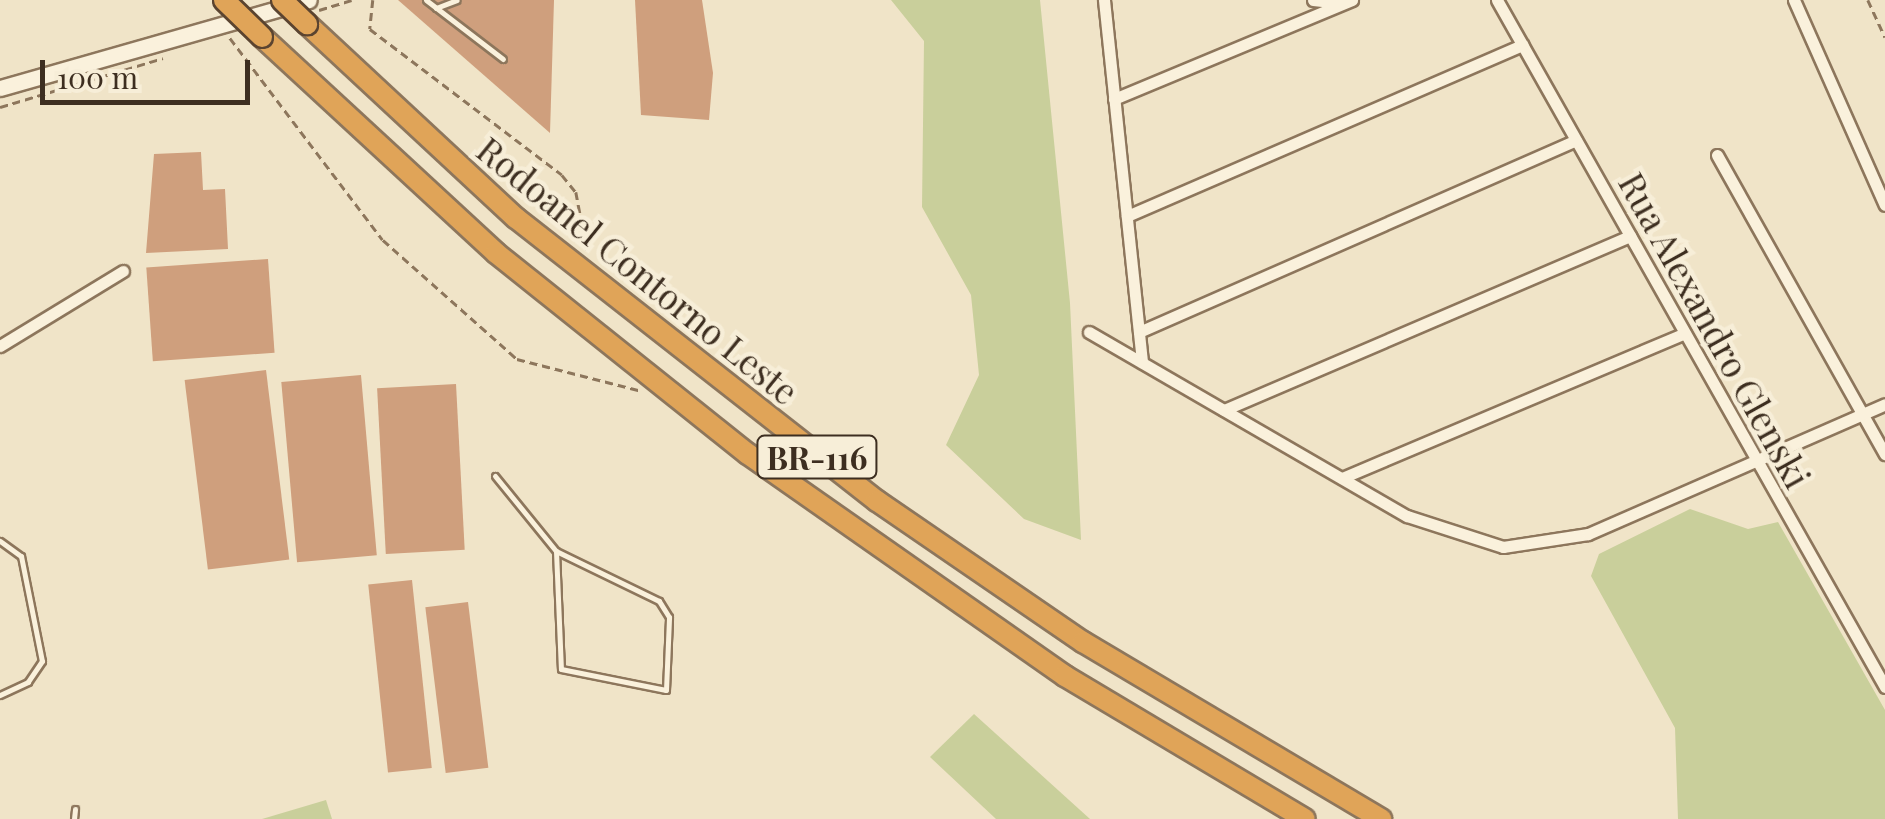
<!DOCTYPE html>
<style>
body{margin:0}
#map{position:relative;width:1885px;height:819px;overflow:hidden;background:#f0e4c8;font-family:"Playfair Display",serif}
div>[style]{position:absolute}
.green>*{inset:0;background:#c9cf9b}
.building>*{inset:0;background:#cf9f7d;transform-origin:0 0}
.path>*{height:2.5px;margin-top:-1.25px;transform-origin:0;background:repeating-linear-gradient(90deg,#8d765c 0 8px,transparent 0 13px)}
.roads{filter:drop-shadow(2px 0 #8d765c) drop-shadow(-2px 0 #8d765c) drop-shadow(0 2px #8d765c) drop-shadow(0 -2px #8d765c)}
.lane>*{height:5px;margin:-2.5px;padding:0 2.5px;transform-origin:2.5px;border-radius:2.5px;background:#faf1dc}
.street>*{height:11px;margin:-5.5px;padding:0 5.5px;transform-origin:5.5px;border-radius:5.5px;background:#faf1dc}
.secondary>*{height:15px;margin:-7.5px;padding:0 7.5px;transform-origin:7.5px;border-radius:7.5px;background:#faf1dc}
.highway>*{height:20px;margin:-10px;padding:0 10px;transform-origin:10px;border-radius:10px;background:#e0a458}
.bridges{filter:drop-shadow(2px 0 #5b4430) drop-shadow(-2px 0 #5b4430) drop-shadow(0 2px #5b4430) drop-shadow(0 -2px #5b4430)}
.highway-bridge>*{height:20px;margin:-10px;padding:0 10px;transform-origin:10px;border-radius:10px;background:#e0a458}
span{translate:-50% -50%;white-space:nowrap;text-align:center;line-height:1.15;-webkit-text-stroke:9px #f7eed8;paint-order:stroke}
.shield-label span{padding:2px 8px;background:#f7eed8;border:2px solid;border-radius:8px;-webkit-text-stroke-width:0}
.shield-label{font-size:32px;color:#3d2e20;font-weight:700}
.street-label{font-size:35px;color:#3d2e20}
.scale{position:absolute;left:40px;top:60px;width:210px;height:45px;box-sizing:border-box;border:5px solid #3d2e20;border-top:0;padding-left:12px;font-size:30px;line-height:35px;white-space:nowrap;color:#3d2e20;-webkit-text-stroke:8px #f7eed8;paint-order:stroke}
</style>
<div id="map">
<div class="green">
<i style="clip-path:polygon(891px 0,1040px 0,1070px 303px,1081px 540px,1024px 519px,946px 445px,979px 375px,971px 295px,922px 207px,924px 41px)"></i>
<i style="clip-path:polygon(1690px 509px,1748px 529px,1778px 522px,1885px 710px,1885px 819px,1678px 819px,1675px 728px,1591px 576px,1599px 554px)"></i>
<i style="clip-path:polygon(974px 714px,1090px 819px,996px 819px,930px 757px)"></i>
<i style="clip-path:polygon(326px 800px,332px 819px,262px 819px)"></i>
</div>
<div class="building">
<i style="clip-path:polygon(398px 0,554px 0,550px 133px)"></i>
<i style="clip-path:polygon(635px 0,702px 0,713px 73px,709px 120px,641px 115px)"></i>
<i style="clip-path:polygon(201px 152px,203px 190px,225px 189px,228px 249px,146px 253px,154px 154px)"></i>
<i style="left:268px;top:259px;width:94px;height:122px;rotate:86deg"></i>
<i style="left:266px;top:370px;width:191px;height:82px;rotate:83deg"></i>
<i style="left:361px;top:375px;width:181px;height:80px;rotate:85deg"></i>
<i style="left:456px;top:384px;width:166px;height:79px;rotate:87deg"></i>
<i style="left:412px;top:580px;width:189px;height:44px;rotate:84deg"></i>
<i style="left:468px;top:602px;width:167px;height:43px;rotate:83deg"></i>
</div>
<div class="path">
<i style="left:373px;top:0;width:29px;rotate:96deg"></i>
<i style="left:370px;top:29px;width:241px;rotate:37.2deg"></i>
<i style="left:562px;top:175px;width:22px;rotate:51deg"></i>
<i style="left:576px;top:192px;width:59px;rotate:79.3deg"></i>
<i style="left:1868px;top:0;width:41px;rotate:65.3deg"></i>
<i style="left:319px;top:10px;width:34px;rotate:-17deg"></i>
<i style="left:230px;top:38px;width:253px;rotate:52.9deg"></i>
<i style="left:383px;top:240px;width:179px;rotate:41.6deg"></i>
<i style="left:517px;top:359px;width:129px;rotate:14.4deg"></i>
<i style="left:0;top:107px;width:170px;rotate:-16.7deg"></i>
</div>
<div class="roads">
<div class="lane">
<i style="left:426px;top:0;width:97px;rotate:37.5deg"></i>
<i style="left:436px;top:8px;width:22px;rotate:-21deg"></i>
<i style="left:495px;top:476px;width:97px;rotate:50.9deg"></i>
<i style="left:556px;top:551px;width:118px;rotate:87.6deg"></i>
<i style="left:561px;top:669px;width:107px;rotate:11.3deg"></i>
<i style="left:666px;top:690px;width:73px;rotate:-87.6deg"></i>
<i style="left:669px;top:617px;width:19px;rotate:-122deg"></i>
<i style="left:659px;top:601px;width:114px;rotate:-154.1deg"></i>
<i style="left:0;top:541px;width:26px;rotate:36deg"></i>
<i style="left:21px;top:556px;width:107px;rotate:78.7deg"></i>
<i style="left:42px;top:661px;width:25px;rotate:124deg"></i>
<i style="left:28px;top:682px;width:31px;rotate:155deg"></i>
<i style="left:74px;top:819px;width:10px;rotate:-84deg"></i>
</div>
<div class="street">
<i style="left:1104px;top:0;width:364px;rotate:84deg"></i>
<i style="left:1313px;top:0;width:28px;rotate:6deg"></i>
<i style="left:1497px;top:0;width:789px;rotate:60.54deg"></i>
<i style="left:1794px;top:0;width:224px;rotate:66.1deg"></i>
<i style="left:1114px;top:99px;width:258px;rotate:-22.6deg"></i>
<i style="left:1717px;top:155px;width:343px;rotate:60.7deg"></i>
<i style="left:1127px;top:216px;width:431px;rotate:-23.4deg"></i>
<i style="left:1089px;top:332px;width:367px;rotate:30.1deg"></i>
<i style="left:1407px;top:516px;width:101px;rotate:17.9deg"></i>
<i style="left:1503px;top:547px;width:86px;rotate:-8.7deg"></i>
<i style="left:1588px;top:534px;width:324px;rotate:-23.6deg"></i>
<i style="left:1139px;top:332px;width:477px;rotate:-23.7deg"></i>
<i style="left:0;top:346px;width:144px;rotate:-31.4deg"></i>
<i style="left:1224px;top:410px;width:442px;rotate:-23.2deg"></i>
<i style="left:1342px;top:478px;width:372px;rotate:-22.9deg"></i>
</div>
<div class="secondary">
<i style="left:0;top:88px;width:321px;rotate:-15.9deg"></i>
</div>
<div class="highway">
<i style="left:307px;top:24px;width:285px;rotate:42.9deg"></i>
<i style="left:516px;top:218px;width:459px;rotate:38.1deg"></i>
<i style="left:877px;top:501px;width:250px;rotate:34.4deg"></i>
<i style="left:1083px;top:642px;width:347px;rotate:30.7deg"></i>
<i style="left:262px;top:37px;width:318px;rotate:42.7deg"></i>
<i style="left:496px;top:253px;width:322px;rotate:38.6deg"></i>
<i style="left:748px;top:454px;width:387px;rotate:35deg"></i>
<i style="left:1065px;top:676px;width:279px;rotate:30.8deg"></i>
</div>
</div>
<div class="bridges">
<div class="highway-bridge">
<i style="left:224px;top:0;width:53px;rotate:44.2deg"></i>
<i style="left:282px;top:0;width:35px;rotate:44deg"></i>
</div>
</div>
<div class="shield-label">
<span style="left:817px;top:457px">BR-116</span>
</div>
<div class="street-label">
<span style="left:638px;top:270px;rotate:39deg">Rodoanel Contorno Leste</span>
<span style="left:1715px;top:330px;rotate:61deg">Rua Alexandro Glenski</span>
</div>
<div class="scale">100 m</div>
</div>
